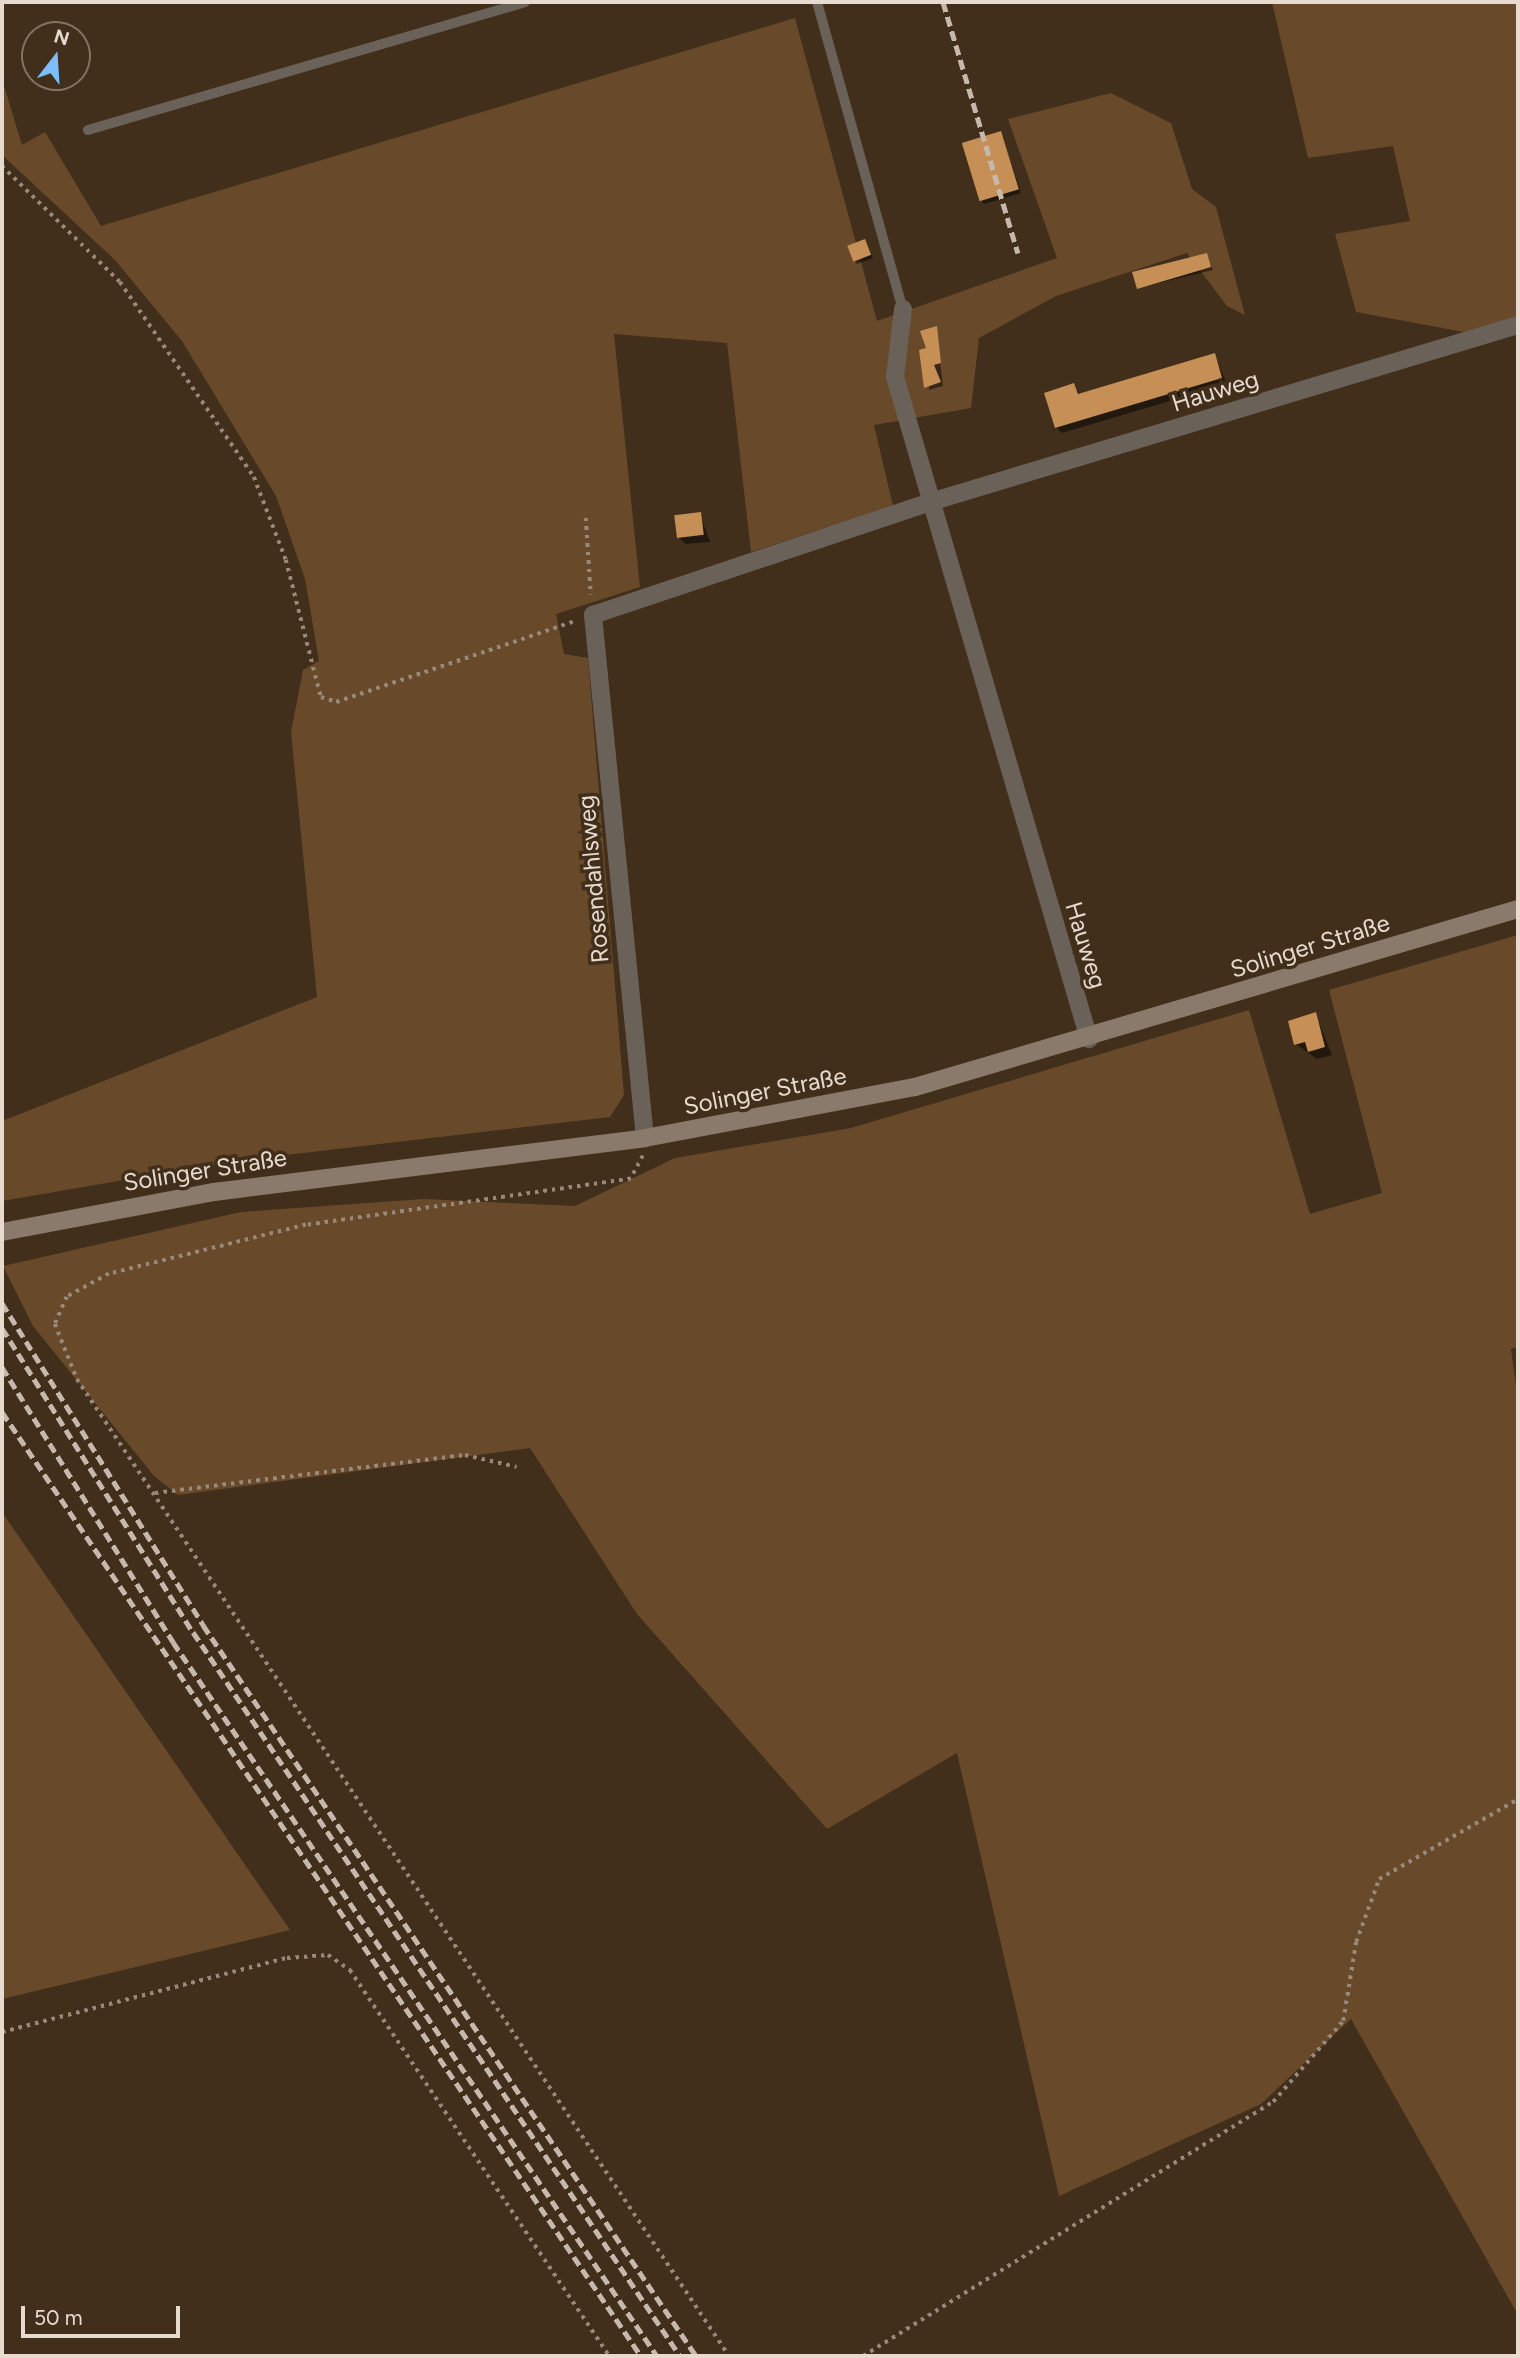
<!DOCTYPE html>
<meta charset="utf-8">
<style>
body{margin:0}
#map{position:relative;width:1520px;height:2358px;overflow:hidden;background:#412e1b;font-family:Figtree,sans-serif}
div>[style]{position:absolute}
.green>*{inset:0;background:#684a2b}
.shadow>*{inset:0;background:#0007}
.building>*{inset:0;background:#c58f55;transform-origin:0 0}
.path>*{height:3.5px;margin-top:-1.75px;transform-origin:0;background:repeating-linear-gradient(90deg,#99897b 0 3.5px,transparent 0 8.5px)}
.service>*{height:10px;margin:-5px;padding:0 5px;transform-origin:5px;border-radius:5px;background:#6a6158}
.minor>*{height:18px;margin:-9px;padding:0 9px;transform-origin:9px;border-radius:9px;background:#6a6158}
.secondary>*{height:18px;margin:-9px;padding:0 9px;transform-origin:9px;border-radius:9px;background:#897a6c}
.rail>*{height:5px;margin-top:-2.5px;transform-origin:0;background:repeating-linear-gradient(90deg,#c6b8ac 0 10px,transparent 0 15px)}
span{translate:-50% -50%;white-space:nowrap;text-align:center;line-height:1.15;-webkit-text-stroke:7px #412e1b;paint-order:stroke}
.street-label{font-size:24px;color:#e7dbd0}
.frame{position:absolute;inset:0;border:4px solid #e7dbd0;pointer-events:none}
.north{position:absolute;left:21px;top:21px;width:70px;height:70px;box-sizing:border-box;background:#412e1b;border:2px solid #837363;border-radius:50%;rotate:17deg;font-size:19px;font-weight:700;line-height:28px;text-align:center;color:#e7dbd0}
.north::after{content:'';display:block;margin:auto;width:24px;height:32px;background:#7cbef9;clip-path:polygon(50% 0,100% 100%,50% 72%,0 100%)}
.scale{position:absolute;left:21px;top:2306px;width:159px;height:32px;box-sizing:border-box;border:4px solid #e7dbd0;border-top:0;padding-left:9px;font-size:21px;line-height:24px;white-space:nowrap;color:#e7dbd0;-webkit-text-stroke:5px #412e1b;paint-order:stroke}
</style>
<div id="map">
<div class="green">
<i style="clip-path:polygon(1272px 2px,1518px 2px,1518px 317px,1464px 332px,1356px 312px,1335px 234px,1410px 221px,1393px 146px,1308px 158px)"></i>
<i style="clip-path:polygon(795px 18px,877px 321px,1057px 258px,1008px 119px,1111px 93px,1171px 123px,1192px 189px,1216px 207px,1245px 315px,1227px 306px,1187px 253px,1056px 296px,979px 338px,971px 408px,874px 425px,893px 506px,751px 552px,727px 343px,614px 334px,640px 587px,556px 614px,564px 654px,588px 658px,624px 1095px,610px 1117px,235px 1161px,2px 1201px,2px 1121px,317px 997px,291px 732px,303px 670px,319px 661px,305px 579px,276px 496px,182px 341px,115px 260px,2px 155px,2px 79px,22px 145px,45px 132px,101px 226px)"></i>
<i style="clip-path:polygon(1518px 935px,1518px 1347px,1511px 1349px,1518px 1400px,1518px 2315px,1351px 2019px,1261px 2104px,1059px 2196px,957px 1753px,827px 1829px,637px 1614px,530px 1448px,178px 1495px,154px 1476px,33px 1326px,3px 1266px,241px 1212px,423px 1199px,575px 1206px,675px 1158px,851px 1128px,1249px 1010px,1310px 1214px,1382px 1193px,1329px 990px)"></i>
<i style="clip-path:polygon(2px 1512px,290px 1930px,2px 1999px)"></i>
</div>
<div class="shadow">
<i style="clip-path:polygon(1001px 133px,1021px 193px,984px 204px,981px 200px)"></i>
<i style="clip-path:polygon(865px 241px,873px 258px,857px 264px,854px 260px)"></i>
<i style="clip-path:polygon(1206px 255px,1213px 270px,1138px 288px)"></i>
<i style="clip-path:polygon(936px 328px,943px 386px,929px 390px,928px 349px)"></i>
<i style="clip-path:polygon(1214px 355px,1227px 384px,1062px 433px,1056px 427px,1073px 385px,1081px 395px)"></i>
<i style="clip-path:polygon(700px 514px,710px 542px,686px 544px,678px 537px)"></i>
<i style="clip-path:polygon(1315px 1014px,1332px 1055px,1317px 1059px,1296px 1044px)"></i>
</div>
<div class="building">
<i style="left:1001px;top:131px;width:61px;height:41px;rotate:73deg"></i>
<i style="left:865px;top:239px;width:17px;height:19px;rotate:69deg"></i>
<i style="clip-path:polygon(1207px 253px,1211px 267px,1137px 289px,1132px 272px)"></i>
<i style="clip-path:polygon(937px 326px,941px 363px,934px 365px,941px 382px,924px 388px,919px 350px,926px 348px,920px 331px)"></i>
<i style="clip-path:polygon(1215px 353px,1222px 378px,1055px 428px,1044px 393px,1074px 383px,1078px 394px)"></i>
<i style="left:701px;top:512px;width:23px;height:27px;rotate:83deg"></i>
<i style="clip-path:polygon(1316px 1012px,1325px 1047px,1308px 1052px,1305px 1042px,1294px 1045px,1288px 1021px)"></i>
</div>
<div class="path">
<i style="left:2px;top:166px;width:165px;rotate:44.5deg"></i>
<i style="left:120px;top:282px;width:237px;rotate:55.5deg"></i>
<i style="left:254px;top:477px;width:89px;rotate:68.9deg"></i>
<i style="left:286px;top:560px;width:141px;rotate:75.7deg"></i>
<i style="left:321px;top:697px;width:16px;rotate:18deg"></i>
<i style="left:336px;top:702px;width:252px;rotate:-18.7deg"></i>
<i style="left:586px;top:518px;width:77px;rotate:86.3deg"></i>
<i style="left:643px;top:1156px;width:26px;rotate:118deg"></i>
<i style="left:631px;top:1179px;width:328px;rotate:171.9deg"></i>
<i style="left:306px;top:1225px;width:203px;rotate:166deg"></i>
<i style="left:109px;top:1274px;width:48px;rotate:151.3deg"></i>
<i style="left:67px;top:1297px;width:30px;rotate:114deg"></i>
<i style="left:55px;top:1324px;width:59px;rotate:68.2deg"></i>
<i style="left:77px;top:1379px;width:1175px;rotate:56.28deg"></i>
<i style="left:155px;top:1493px;width:312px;rotate:-7deg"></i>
<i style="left:465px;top:1455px;width:53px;rotate:13deg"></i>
<i style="left:2px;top:2032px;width:294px;rotate:-14.6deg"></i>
<i style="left:287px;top:1958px;width:41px;rotate:-4.2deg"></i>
<i style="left:328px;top:1955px;width:27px;rotate:34deg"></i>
<i style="left:350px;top:1970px;width:465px;rotate:56.1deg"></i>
<i style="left:863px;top:2356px;width:482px;rotate:-31.8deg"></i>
<i style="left:1273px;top:2102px;width:107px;rotate:-49.2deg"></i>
<i style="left:1343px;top:2021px;width:80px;rotate:-80.7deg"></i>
<i style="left:1356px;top:1942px;width:67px;rotate:-69.9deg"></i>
<i style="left:1379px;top:1879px;width:160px;rotate:-29.9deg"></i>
</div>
<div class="service">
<i style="left:817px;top:2px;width:319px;rotate:74.4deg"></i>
<i style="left:88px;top:130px;width:455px;rotate:-16.3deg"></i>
</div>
<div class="minor">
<i style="left:903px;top:309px;width:68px;rotate:96.7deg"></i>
<i style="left:895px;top:377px;width:690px;rotate:73.67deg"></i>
<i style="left:645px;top:1138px;width:526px;rotate:-95.68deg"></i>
<i style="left:593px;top:615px;width:352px;rotate:-18.5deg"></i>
<i style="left:927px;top:503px;width:617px;rotate:-16.76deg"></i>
</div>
<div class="secondary">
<i style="left:2px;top:1232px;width:216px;rotate:-10.7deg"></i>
<i style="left:214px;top:1192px;width:434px;rotate:-7.1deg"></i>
<i style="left:645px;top:1138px;width:275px;rotate:-10.7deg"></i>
<i style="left:915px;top:1087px;width:629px;rotate:-16.45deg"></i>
</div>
<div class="rail">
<i style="left:943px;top:2px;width:262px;rotate:73.4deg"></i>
<i style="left:2px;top:1303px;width:380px;rotate:58deg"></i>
<i style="left:203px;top:1625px;width:882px;rotate:56deg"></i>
<i style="left:2px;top:1328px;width:359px;rotate:57.9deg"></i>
<i style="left:193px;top:1632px;width:873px;rotate:56.07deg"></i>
<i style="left:2px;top:1367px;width:324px;rotate:58.1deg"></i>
<i style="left:173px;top:1642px;width:863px;rotate:55.87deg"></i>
<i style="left:2px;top:1412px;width:1140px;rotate:55.91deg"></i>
</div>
<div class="street-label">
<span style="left:1215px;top:391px;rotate:-17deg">Hauweg</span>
<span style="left:593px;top:879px;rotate:-95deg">Rosendahlsweg</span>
<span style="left:1086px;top:945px;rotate:73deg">Hauweg</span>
<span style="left:1310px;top:946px;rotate:-17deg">Solinger Straße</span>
<span style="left:765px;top:1091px;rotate:-11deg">Solinger Straße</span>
<span style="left:205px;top:1170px;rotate:-9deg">Solinger Straße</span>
</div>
<div class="frame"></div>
<div class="north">N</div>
<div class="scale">50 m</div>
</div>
